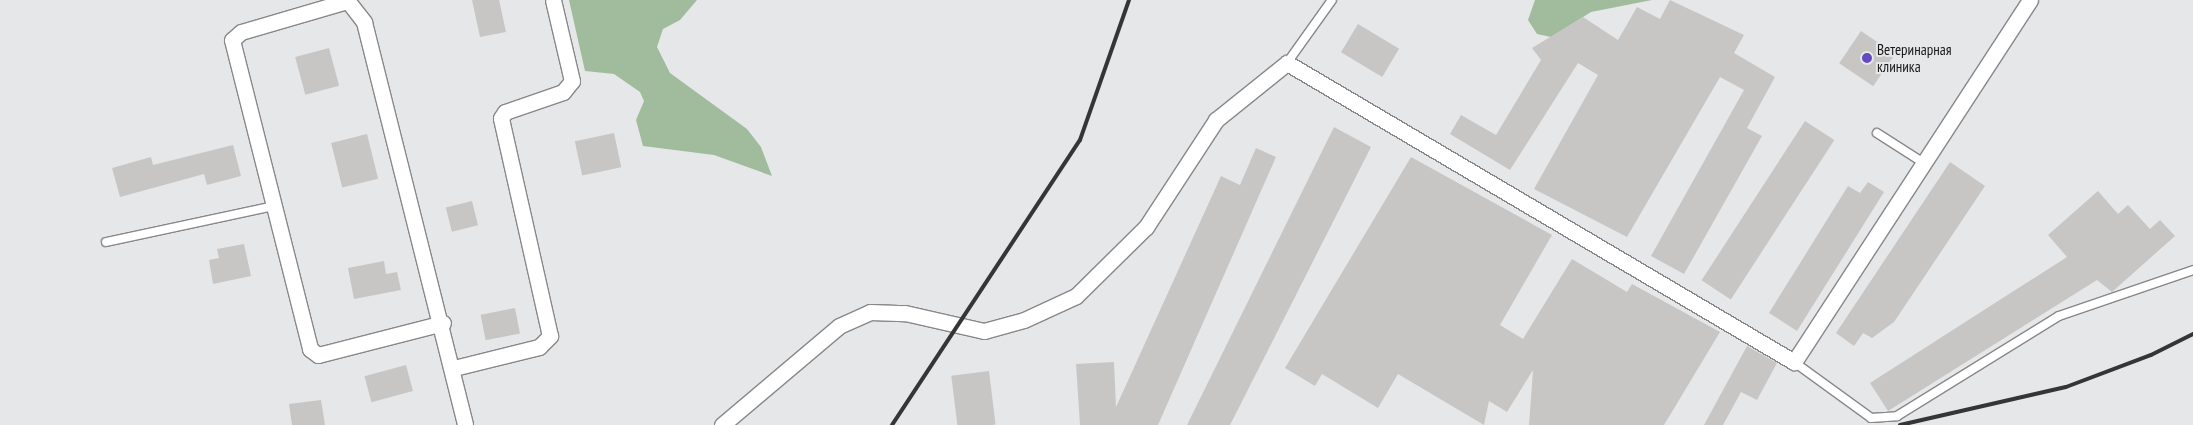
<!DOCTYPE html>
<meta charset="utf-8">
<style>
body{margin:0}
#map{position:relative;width:2193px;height:425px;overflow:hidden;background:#e6e7e9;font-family:"PT Sans Narrow",sans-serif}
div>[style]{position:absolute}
.forest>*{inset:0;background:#a1bc9c}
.building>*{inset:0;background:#c7c6c5;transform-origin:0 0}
.roads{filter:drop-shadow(1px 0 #88888a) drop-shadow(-1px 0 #88888a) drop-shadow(0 1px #88888a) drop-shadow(0 -1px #88888a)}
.service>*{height:8px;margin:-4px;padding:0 4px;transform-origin:4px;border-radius:4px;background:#fff}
.minor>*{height:15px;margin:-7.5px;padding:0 7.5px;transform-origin:7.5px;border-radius:7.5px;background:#fff}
.rail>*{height:4px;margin:-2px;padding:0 2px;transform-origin:2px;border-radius:2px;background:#353536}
.dots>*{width:14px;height:14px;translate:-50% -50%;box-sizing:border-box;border:2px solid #e6e7e9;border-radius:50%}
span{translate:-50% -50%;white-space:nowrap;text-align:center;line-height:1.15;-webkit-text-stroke:4px #e6e7e9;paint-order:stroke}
.poi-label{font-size:15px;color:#19191a}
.left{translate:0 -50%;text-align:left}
</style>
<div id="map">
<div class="forest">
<i style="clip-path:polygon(569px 0,697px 0,680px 20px,663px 29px,657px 47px,670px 73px,747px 129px,761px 147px,772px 176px,714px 155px,643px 146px,636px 120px,644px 101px,640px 92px,614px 74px,585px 71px)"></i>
<i style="clip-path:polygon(1535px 0,1652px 0,1591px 12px,1551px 37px,1537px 34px,1528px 20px)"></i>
</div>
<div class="building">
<i style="clip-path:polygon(472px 0,499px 0,506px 32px,480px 37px)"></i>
<i style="clip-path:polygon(1670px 0,1744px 35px,1734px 53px,1775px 77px,1747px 128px,1762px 136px,1684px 274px,1651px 256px,1744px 90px,1720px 77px,1627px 237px,1534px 189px,1598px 75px,1578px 63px,1510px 170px,1450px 134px,1461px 115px,1496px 135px,1541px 60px,1532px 48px,1583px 17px,1618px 40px,1637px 7px,1660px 19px)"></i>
<i style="left:1358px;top:24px;width:48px;height:33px;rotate:31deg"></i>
<i style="left:1861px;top:31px;width:41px;height:39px;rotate:34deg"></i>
<i style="left:329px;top:48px;width:39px;height:35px;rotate:75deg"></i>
<i style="left:1805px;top:121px;width:35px;height:190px;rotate:33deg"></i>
<i style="clip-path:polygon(1334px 127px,1371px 147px,1230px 425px,1187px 425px)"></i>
<i style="left:614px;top:133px;width:35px;height:40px;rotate:78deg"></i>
<i style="left:367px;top:134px;width:46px;height:37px;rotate:76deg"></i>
<i style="clip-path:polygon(233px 145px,241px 176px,207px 185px,204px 174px,120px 197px,112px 168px,151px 157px,153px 165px)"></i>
<i style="clip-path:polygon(1256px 148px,1276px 157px,1158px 425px,1080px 425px,1076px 364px,1114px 362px,1116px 407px,1221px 176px,1240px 185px)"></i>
<i style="clip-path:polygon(1411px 157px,1552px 235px,1500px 325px,1523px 339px,1572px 259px,1627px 292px,1632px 284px,1720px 332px,1664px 425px,1529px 425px,1533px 370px,1507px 412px,1489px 401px,1484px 425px,1398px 374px,1378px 408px,1322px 374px,1315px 386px,1285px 368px)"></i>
<i style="clip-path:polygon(1950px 162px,1985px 186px,1894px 322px,1872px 338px,1863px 333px,1854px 346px,1836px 333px)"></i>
<i style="clip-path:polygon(1868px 182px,1884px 192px,1797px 331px,1769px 313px,1848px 186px,1860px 193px)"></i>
<i style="clip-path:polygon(2098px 191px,2118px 214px,2128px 205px,2150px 229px,2160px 220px,2175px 236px,2112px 292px,2097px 280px,1888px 411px,1870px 383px,2067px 257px,2048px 235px)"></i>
<i style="left:472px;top:201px;width:25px;height:27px;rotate:76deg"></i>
<i style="clip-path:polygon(244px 244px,251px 276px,213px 284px,209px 260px,219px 258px,217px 249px)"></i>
<i style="clip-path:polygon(384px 261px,386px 274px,397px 272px,401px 290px,354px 299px,348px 268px)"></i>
<i style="left:515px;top:308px;width:26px;height:35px;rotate:79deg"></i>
<i style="clip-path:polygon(1747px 346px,1777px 363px,1757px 400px,1741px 392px,1723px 425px,1704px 425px)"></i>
<i style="left:406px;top:365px;width:27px;height:43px;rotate:75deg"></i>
<i style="left:989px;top:371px;width:54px;height:38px;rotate:83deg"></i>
<i style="clip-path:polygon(321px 400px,325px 425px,292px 425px,289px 404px)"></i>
</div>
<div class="roads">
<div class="service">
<i style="left:1287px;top:63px;width:77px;rotate:-54.5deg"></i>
<i style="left:1877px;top:133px;width:56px;rotate:32.6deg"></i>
<i style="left:106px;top:242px;width:172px;rotate:-12.1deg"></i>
<i style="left:1794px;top:362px;width:95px;rotate:36deg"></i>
<i style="left:1871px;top:418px;width:26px;rotate:-4deg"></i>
<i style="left:1897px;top:416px;width:190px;rotate:-31.7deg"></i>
<i style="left:2059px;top:316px;width:142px;rotate:-18.9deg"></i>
</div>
<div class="minor">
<i style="left:347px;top:0;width:28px;rotate:52deg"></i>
<i style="left:364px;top:22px;width:415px;rotate:75.9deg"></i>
<i style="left:347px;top:1px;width:110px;rotate:163.7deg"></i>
<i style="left:241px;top:32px;width:12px;rotate:138deg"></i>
<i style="left:232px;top:40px;width:319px;rotate:75.8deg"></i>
<i style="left:310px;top:349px;width:10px;rotate:37deg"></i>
<i style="left:318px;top:355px;width:129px;rotate:-14.4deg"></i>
<i style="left:454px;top:368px;width:88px;rotate:-13.9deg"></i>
<i style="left:539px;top:347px;width:16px;rotate:-45deg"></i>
<i style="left:550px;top:336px;width:223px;rotate:-102.7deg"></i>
<i style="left:501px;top:118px;width:7px;rotate:-56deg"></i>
<i style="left:505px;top:112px;width:61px;rotate:-19deg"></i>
<i style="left:563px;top:92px;width:14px;rotate:-51deg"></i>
<i style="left:572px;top:81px;width:83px;rotate:-103.2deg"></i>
<i style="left:722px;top:425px;width:153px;rotate:-40.2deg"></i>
<i style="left:839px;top:326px;width:34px;rotate:-24deg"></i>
<i style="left:870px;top:312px;width:35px;rotate:2deg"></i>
<i style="left:905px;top:313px;width:81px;rotate:12.8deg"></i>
<i style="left:984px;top:331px;width:41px;rotate:-15.4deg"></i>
<i style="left:1024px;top:320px;width:57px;rotate:-24.8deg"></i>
<i style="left:1076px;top:296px;width:98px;rotate:-44.6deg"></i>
<i style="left:1146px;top:227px;width:128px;rotate:-56.8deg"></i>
<i style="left:1216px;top:120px;width:91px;rotate:-38.8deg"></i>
<i style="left:1287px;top:63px;width:589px;rotate:30.53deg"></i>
<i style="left:1794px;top:362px;width:432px;rotate:-56.9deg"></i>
</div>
</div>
<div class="rail">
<i style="left:892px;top:425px;width:341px;rotate:-56.6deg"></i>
<i style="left:1080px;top:140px;width:148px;rotate:-70.7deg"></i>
<i style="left:1900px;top:425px;width:170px;rotate:-12.9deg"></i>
<i style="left:2066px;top:387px;width:91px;rotate:-20.6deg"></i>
<i style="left:2151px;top:355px;width:47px;rotate:-26.6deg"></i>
</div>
<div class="dots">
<i style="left:1867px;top:58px;background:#6648c1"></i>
</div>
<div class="poi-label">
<span class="left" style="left:1877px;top:58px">Ветеринарная<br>клиника</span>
</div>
</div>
